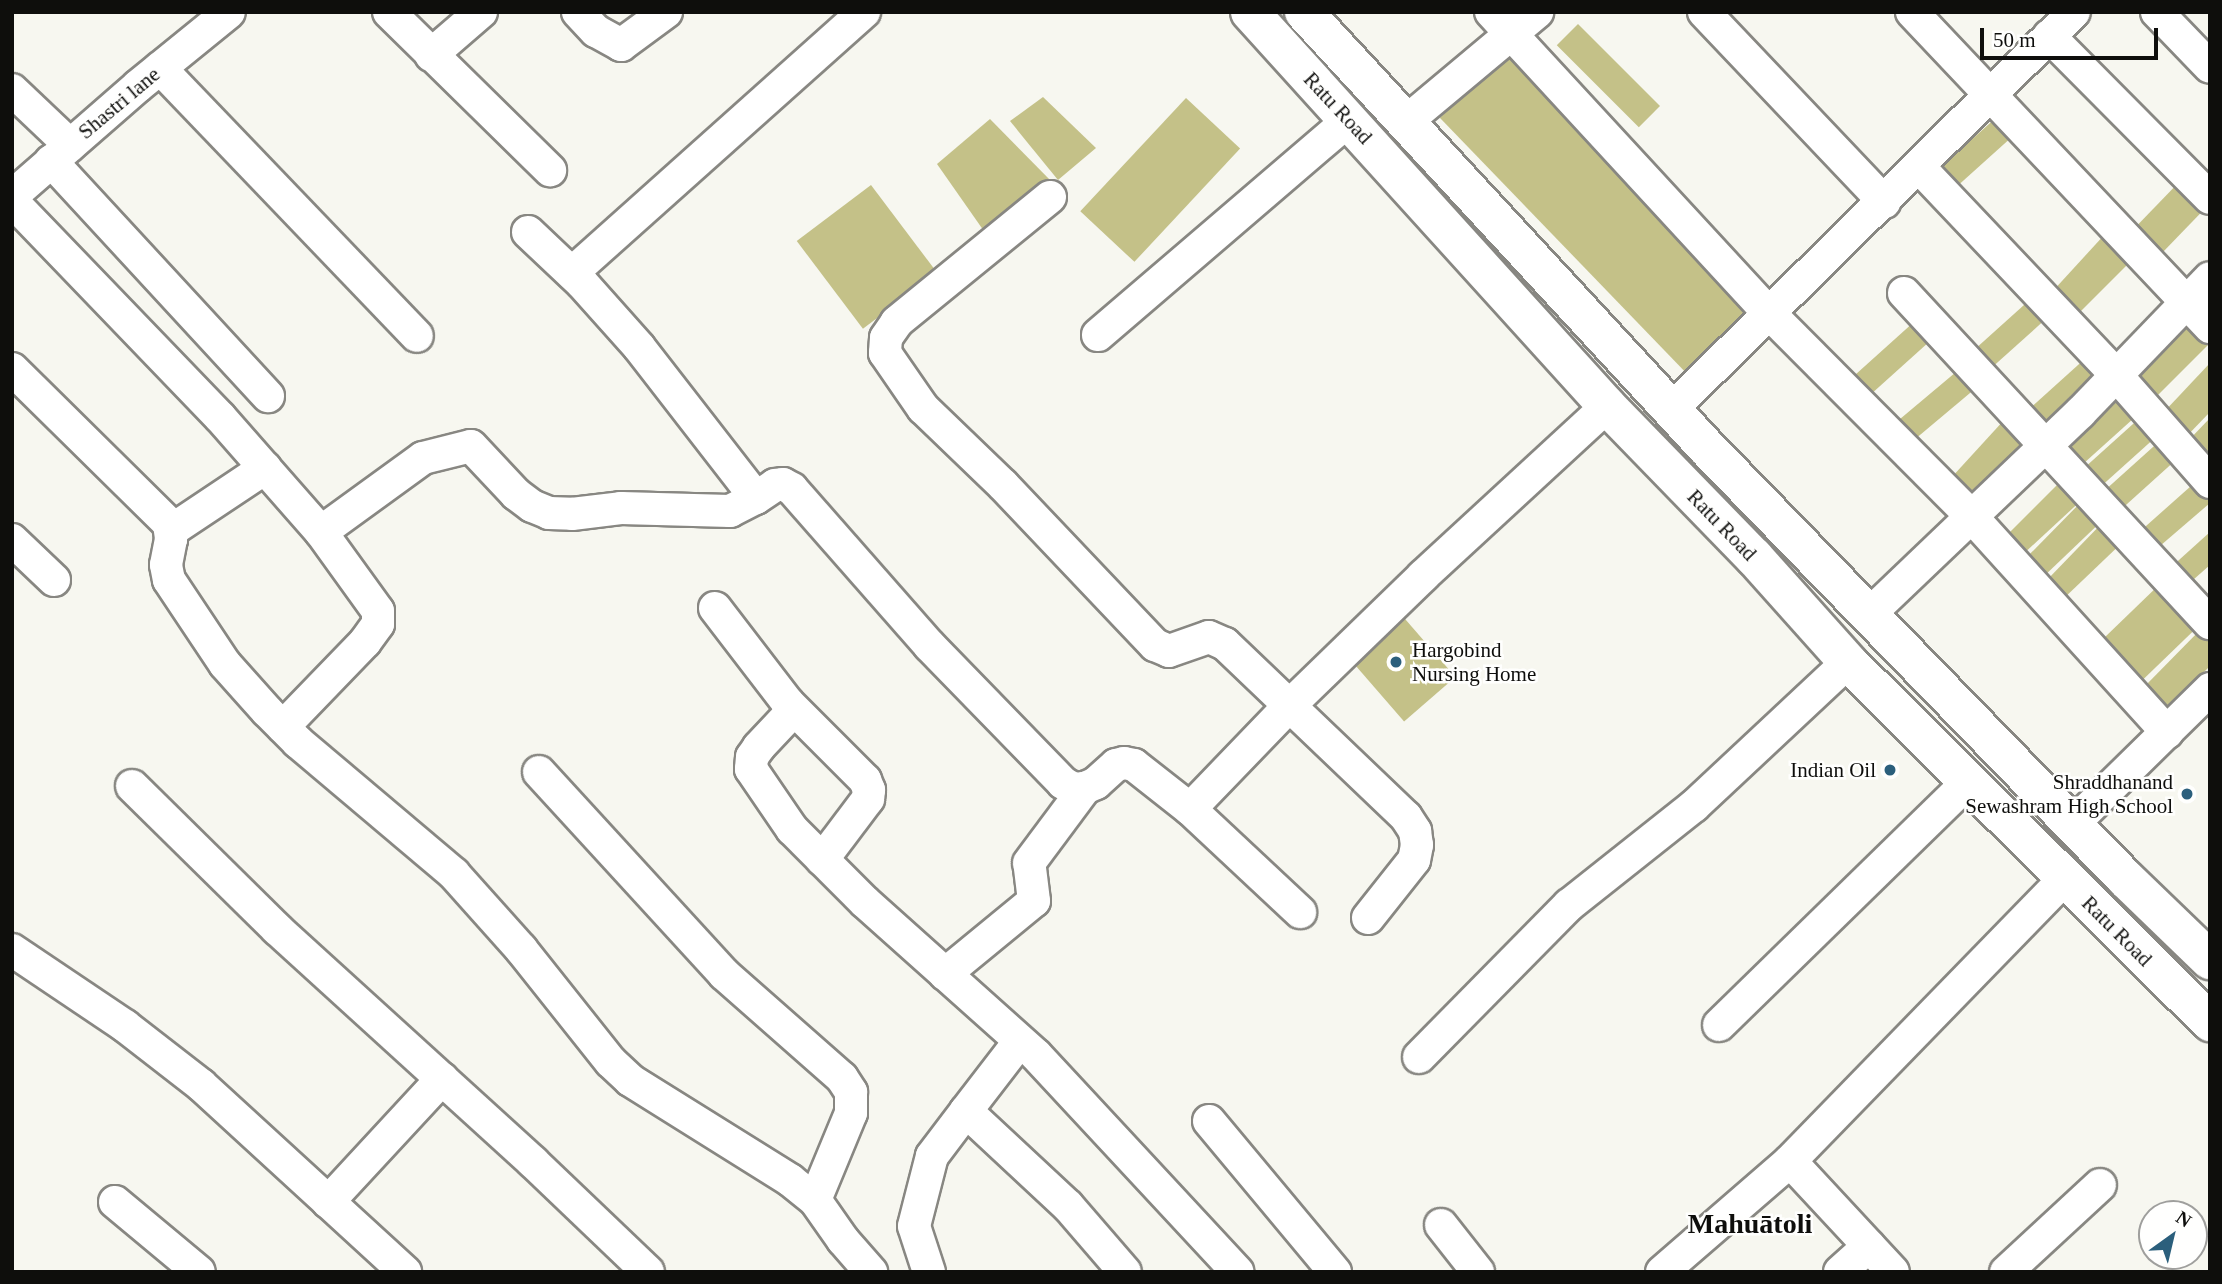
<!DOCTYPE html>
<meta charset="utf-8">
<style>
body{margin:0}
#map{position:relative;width:2222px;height:1284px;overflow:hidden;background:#f7f7f0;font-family:Georgia,serif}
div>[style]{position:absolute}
.building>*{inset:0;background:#c4c188;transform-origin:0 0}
.roads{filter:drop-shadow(2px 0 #888782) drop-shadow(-2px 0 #888782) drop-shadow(0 2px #888782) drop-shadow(0 -2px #888782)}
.minor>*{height:32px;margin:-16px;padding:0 16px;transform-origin:16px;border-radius:16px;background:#fff}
.major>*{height:38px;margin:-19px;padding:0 19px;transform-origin:19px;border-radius:19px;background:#fff}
.dots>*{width:19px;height:19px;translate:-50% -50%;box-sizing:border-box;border:4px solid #fffffe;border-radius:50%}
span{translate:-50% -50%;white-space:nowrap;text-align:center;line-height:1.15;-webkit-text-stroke:5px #fffffe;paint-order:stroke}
.street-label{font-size:21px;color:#0e0e0c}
.poi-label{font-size:21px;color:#0e0e0c}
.left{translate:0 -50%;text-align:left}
.right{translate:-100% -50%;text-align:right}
.district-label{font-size:28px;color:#0e0e0c;font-weight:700}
.frame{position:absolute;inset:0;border:14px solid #0e0e0c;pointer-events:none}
.north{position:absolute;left:2138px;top:1200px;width:70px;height:70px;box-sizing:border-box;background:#fffffe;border:2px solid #9f9f9d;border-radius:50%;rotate:34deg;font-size:19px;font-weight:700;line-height:28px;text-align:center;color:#0e0e0c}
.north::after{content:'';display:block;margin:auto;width:24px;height:32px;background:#2b5f7c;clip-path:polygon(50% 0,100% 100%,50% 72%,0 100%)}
.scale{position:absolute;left:1980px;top:28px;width:178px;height:32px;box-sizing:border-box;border:4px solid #0e0e0c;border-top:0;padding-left:9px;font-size:21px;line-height:24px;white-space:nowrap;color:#0e0e0c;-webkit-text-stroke:5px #fffffe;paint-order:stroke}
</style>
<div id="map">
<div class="building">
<i style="left:1578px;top:24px;width:116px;height:30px;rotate:45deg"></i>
<i style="left:1511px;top:49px;width:361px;height:99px;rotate:46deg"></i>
<i style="clip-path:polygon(1043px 97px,1096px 148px,1058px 180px,1010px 121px)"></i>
<i style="left:1186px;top:98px;width:74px;height:155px;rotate:43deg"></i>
<i style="left:1999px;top:115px;width:25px;height:83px;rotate:48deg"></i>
<i style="clip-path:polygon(990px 119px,1052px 182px,986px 234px,937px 164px)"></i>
<i style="left:2183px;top:178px;width:37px;height:81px;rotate:44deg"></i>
<i style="left:871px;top:185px;width:110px;height:93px;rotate:53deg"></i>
<i style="clip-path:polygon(2106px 233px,2134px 258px,2073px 319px,2051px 293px)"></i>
<i style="left:2034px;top:296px;width:25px;height:83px;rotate:48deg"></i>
<i style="clip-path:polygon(2185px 316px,2210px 338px,2210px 343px,2152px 401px,2130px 375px)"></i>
<i style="left:1915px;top:321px;width:25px;height:83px;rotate:48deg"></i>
<i style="left:2088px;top:356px;width:25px;height:84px;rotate:48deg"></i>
<i style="clip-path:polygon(2210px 363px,2210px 412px,2184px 439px,2163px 413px)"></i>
<i style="left:1962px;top:367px;width:25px;height:84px;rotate:50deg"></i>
<i style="left:2126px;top:393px;width:24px;height:84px;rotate:48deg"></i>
<i style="left:2143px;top:415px;width:25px;height:83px;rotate:48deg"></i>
<i style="clip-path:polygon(2210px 418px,2210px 470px,2187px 442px)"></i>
<i style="clip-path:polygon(2005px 419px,2034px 444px,1973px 505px,1951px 478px)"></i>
<i style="left:2163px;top:438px;width:25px;height:83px;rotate:48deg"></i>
<i style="clip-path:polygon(2065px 477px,2086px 496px,2019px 558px,2004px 538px)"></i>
<i style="clip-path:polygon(2200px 478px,2210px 490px,2210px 503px,2153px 552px,2137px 534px)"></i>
<i style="clip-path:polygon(2086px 497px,2107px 516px,2041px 579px,2025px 559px)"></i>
<i style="clip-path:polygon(2106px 519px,2127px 538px,2061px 601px,2046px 581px)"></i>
<i style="clip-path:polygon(2210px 532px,2210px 565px,2185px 587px,2169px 569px)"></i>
<i style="left:2162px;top:582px;width:57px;height:86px;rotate:46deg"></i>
<i style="left:1399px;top:612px;width:86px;height:68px;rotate:49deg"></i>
<i style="clip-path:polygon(2205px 625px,2210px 630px,2210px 666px,2162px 714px,2144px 687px)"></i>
</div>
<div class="roads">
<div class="minor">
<i style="left:389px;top:12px;width:226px;rotate:44.5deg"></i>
<i style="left:578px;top:12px;width:26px;rotate:47deg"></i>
<i style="left:596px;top:31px;width:29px;rotate:29deg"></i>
<i style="left:621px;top:45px;width:56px;rotate:-36.3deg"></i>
<i style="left:1491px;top:12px;width:410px;rotate:47.3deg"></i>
<i style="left:1769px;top:313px;width:286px;rotate:45.1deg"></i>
<i style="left:1971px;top:516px;width:292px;rotate:47.8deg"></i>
<i style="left:1704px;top:12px;width:262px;rotate:46.5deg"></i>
<i style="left:1912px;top:12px;width:434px;rotate:46.6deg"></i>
<i style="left:2157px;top:12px;width:76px;rotate:46.1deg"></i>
<i style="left:2049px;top:36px;width:228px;rotate:45.2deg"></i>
<i style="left:431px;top:55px;width:66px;rotate:-40.7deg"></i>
<i style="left:160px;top:68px;width:371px;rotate:46.2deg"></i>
<i style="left:12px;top:90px;width:80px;rotate:43.5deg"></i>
<i style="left:1420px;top:110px;width:153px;rotate:-39.9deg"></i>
<i style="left:51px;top:161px;width:320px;rotate:47.3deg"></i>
<i style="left:1919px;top:167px;width:288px;rotate:46.5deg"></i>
<i style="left:2117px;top:376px;width:141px;rotate:48.7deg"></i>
<i style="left:12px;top:196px;width:167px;rotate:-41.1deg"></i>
<i style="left:138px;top:86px;width:117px;rotate:-39.1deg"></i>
<i style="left:1050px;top:197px;width:198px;rotate:140.8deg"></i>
<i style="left:897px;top:322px;width:19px;rotate:125deg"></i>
<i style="left:886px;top:338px;width:15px;rotate:94deg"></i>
<i style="left:885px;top:353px;width:67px;rotate:55.4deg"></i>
<i style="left:923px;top:408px;width:111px;rotate:43.9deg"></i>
<i style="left:1003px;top:485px;width:221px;rotate:46.5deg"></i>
<i style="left:1155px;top:645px;width:15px;rotate:23deg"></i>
<i style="left:1169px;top:651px;width:42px;rotate:-19.3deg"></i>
<i style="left:1209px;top:637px;width:17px;rotate:24deg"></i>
<i style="left:1225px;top:644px;width:250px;rotate:43.7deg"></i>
<i style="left:1406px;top:817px;width:17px;rotate:57deg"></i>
<i style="left:1415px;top:831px;width:14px;rotate:82deg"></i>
<i style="left:1417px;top:845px;width:15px;rotate:101deg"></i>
<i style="left:1414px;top:860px;width:74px;rotate:128.4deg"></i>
<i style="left:12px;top:201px;width:300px;rotate:46.1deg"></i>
<i style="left:220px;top:417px;width:153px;rotate:48.7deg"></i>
<i style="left:321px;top:532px;width:97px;rotate:54.2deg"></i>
<i style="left:378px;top:611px;width:13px;rotate:90deg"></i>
<i style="left:378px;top:624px;width:22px;rotate:126deg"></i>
<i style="left:365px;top:642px;width:118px;rotate:134deg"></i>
<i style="left:528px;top:232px;width:74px;rotate:43.4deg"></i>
<i style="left:582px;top:283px;width:86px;rotate:48.3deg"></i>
<i style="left:639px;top:347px;width:191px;rotate:52.2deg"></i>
<i style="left:756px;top:498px;width:23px;rotate:-34deg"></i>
<i style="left:775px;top:485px;width:8px;rotate:-7deg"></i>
<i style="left:783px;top:484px;width:10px;rotate:29deg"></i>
<i style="left:792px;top:489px;width:208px;rotate:48.7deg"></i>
<i style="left:929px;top:645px;width:192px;rotate:45.8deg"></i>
<i style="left:1063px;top:783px;width:13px;rotate:29deg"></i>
<i style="left:1074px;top:789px;width:11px;rotate:-5deg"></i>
<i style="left:1085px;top:788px;width:12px;rotate:-24deg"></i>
<i style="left:1096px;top:783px;width:27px;rotate:-42deg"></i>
<i style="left:1116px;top:765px;width:8px;rotate:-14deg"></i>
<i style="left:1124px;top:763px;width:10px;rotate:11deg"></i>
<i style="left:1134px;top:765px;width:71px;rotate:38.2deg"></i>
<i style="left:1190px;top:809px;width:141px;rotate:-46.1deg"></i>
<i style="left:1288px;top:707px;width:188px;rotate:-44.1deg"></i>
<i style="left:1423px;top:576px;width:251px;rotate:-42.7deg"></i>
<i style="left:572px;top:273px;width:392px;rotate:-41.8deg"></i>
<i style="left:1904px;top:293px;width:450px;rotate:47.2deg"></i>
<i style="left:1098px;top:335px;width:330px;rotate:-40.6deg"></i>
<i style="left:12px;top:369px;width:221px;rotate:44.6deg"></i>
<i style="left:169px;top:524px;width:15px;rotate:82deg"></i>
<i style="left:171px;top:539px;width:26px;rotate:101deg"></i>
<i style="left:166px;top:565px;width:15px;rotate:79deg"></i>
<i style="left:169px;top:580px;width:101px;rotate:56.3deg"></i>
<i style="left:225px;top:664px;width:63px;rotate:48.2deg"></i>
<i style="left:267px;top:711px;width:44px;rotate:45deg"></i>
<i style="left:298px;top:742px;width:204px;rotate:40.2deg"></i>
<i style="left:454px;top:874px;width:101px;rotate:48.2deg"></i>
<i style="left:521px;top:949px;width:144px;rotate:51.5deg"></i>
<i style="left:611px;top:1062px;width:26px;rotate:43deg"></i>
<i style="left:630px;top:1080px;width:189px;rotate:32deg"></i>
<i style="left:790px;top:1180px;width:32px;rotate:39deg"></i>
<i style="left:815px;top:1200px;width:49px;rotate:55deg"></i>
<i style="left:843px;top:1240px;width:43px;rotate:48.8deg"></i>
<i style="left:1681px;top:400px;width:552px;rotate:-44.63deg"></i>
<i style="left:321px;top:532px;width:126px;rotate:-36deg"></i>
<i style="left:423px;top:458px;width:49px;rotate:-14deg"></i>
<i style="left:471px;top:446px;width:66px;rotate:46.8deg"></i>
<i style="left:516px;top:494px;width:20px;rotate:37deg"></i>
<i style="left:532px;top:506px;width:18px;rotate:22deg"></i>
<i style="left:549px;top:513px;width:23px;rotate:2deg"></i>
<i style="left:572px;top:514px;width:49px;rotate:-7deg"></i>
<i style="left:621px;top:508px;width:109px;rotate:1.6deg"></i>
<i style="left:730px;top:511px;width:29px;rotate:-27deg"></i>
<i style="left:171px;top:539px;width:9px;rotate:-84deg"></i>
<i style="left:172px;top:530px;width:112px;rotate:-33.7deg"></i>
<i style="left:12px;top:540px;width:58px;rotate:43.6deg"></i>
<i style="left:1879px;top:605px;width:278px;rotate:-43.7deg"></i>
<i style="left:2080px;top:413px;width:187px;rotate:-46.1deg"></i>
<i style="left:715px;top:608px;width:120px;rotate:52.5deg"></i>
<i style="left:788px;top:703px;width:12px;rotate:85deg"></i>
<i style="left:789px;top:715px;width:44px;rotate:133.2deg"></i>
<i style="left:759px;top:747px;width:12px;rotate:125deg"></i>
<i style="left:752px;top:757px;width:12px;rotate:95deg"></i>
<i style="left:751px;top:769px;width:73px;rotate:55.7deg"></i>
<i style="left:792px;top:829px;width:103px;rotate:45deg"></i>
<i style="left:865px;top:902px;width:229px;rotate:41.8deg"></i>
<i style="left:1036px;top:1055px;width:296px;rotate:47.1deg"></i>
<i style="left:788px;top:703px;width:109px;rotate:45deg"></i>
<i style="left:865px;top:780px;width:11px;rotate:68deg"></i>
<i style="left:869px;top:790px;width:9px;rotate:96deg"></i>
<i style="left:868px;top:799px;width:76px;rotate:127deg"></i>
<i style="left:539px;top:772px;width:274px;rotate:47.5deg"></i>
<i style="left:724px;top:974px;width:157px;rotate:41.4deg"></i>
<i style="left:842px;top:1078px;width:17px;rotate:57deg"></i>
<i style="left:851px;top:1092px;width:21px;rotate:90deg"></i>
<i style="left:851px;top:1113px;width:94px;rotate:112.5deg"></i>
<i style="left:132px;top:786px;width:204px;rotate:44.6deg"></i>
<i style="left:277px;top:929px;width:346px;rotate:42.3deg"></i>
<i style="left:533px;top:1162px;width:159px;rotate:43.7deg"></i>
<i style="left:1190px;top:809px;width:151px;rotate:43.1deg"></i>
<i style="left:2086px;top:811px;width:174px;rotate:-44.5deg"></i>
<i style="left:12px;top:950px;width:136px;rotate:33.9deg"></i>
<i style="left:125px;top:1026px;width:96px;rotate:37.8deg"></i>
<i style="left:201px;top:1085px;width:277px;rotate:42.5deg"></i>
<i style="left:945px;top:974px;width:115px;rotate:-39.4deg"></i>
<i style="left:1034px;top:901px;width:38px;rotate:-97deg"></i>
<i style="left:1029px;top:863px;width:94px;rotate:-53.3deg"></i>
<i style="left:1719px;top:1025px;width:348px;rotate:-44.3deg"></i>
<i style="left:1419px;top:1057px;width:214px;rotate:-45.4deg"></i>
<i style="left:1569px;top:905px;width:159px;rotate:-38.4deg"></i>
<i style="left:1694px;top:806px;width:211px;rotate:-43.1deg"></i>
<i style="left:966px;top:1111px;width:88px;rotate:-52.4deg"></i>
<i style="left:1209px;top:1121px;width:197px;rotate:50.2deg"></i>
<i style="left:1790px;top:1161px;width:151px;rotate:47.1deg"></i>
<i style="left:115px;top:1202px;width:109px;rotate:39.8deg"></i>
<i style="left:328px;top:1202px;width:168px;rotate:-47.2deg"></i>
<i style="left:1441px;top:1225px;width:60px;rotate:51.8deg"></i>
<i style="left:929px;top:1272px;width:48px;rotate:-108.1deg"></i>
<i style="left:914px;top:1226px;width:72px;rotate:-75.6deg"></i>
<i style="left:932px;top:1156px;width:56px;rotate:-52.9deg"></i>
<i style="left:966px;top:1111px;width:139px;rotate:43deg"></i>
<i style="left:1068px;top:1206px;width:87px;rotate:49.2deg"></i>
<i style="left:1662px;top:1272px;width:169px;rotate:-40.9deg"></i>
<i style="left:1790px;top:1161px;width:393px;rotate:-45.8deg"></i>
<i style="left:1840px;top:1272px;width:39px;rotate:-42deg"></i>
<i style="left:2006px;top:1272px;width:128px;rotate:-42.8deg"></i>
</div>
<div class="major">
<i style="left:1250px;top:12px;width:532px;rotate:47.82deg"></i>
<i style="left:1607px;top:406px;width:211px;rotate:45.8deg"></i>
<i style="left:1754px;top:557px;width:141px;rotate:48.2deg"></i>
<i style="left:1848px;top:662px;width:511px;rotate:44.84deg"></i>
<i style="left:1304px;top:12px;width:591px;rotate:47.26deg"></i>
<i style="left:1705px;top:446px;width:604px;rotate:45.81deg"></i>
<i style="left:2126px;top:879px;width:117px;rotate:44deg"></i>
</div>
</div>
<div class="dots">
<i style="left:1396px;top:662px;background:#2b5f7c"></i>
<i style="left:1890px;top:770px;background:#2b5f7c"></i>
<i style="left:2187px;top:794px;background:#2b5f7c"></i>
</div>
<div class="street-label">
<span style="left:119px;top:103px;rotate:-40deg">Shastri lane</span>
<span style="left:1338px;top:108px;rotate:47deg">Ratu Road</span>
<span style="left:1722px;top:525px;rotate:46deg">Ratu Road</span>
<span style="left:2117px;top:931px;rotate:45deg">Ratu Road</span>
</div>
<div class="poi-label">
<span class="left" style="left:1412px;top:662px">Hargobind<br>Nursing Home</span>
<span class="right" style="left:1876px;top:770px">Indian Oil</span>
<span class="right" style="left:2173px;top:794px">Shraddhanand<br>Sewashram High School</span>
</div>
<div class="district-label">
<span style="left:1750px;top:1224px">Mahuātoli</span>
</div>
<div class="frame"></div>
<div class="north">N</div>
<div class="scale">50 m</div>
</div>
